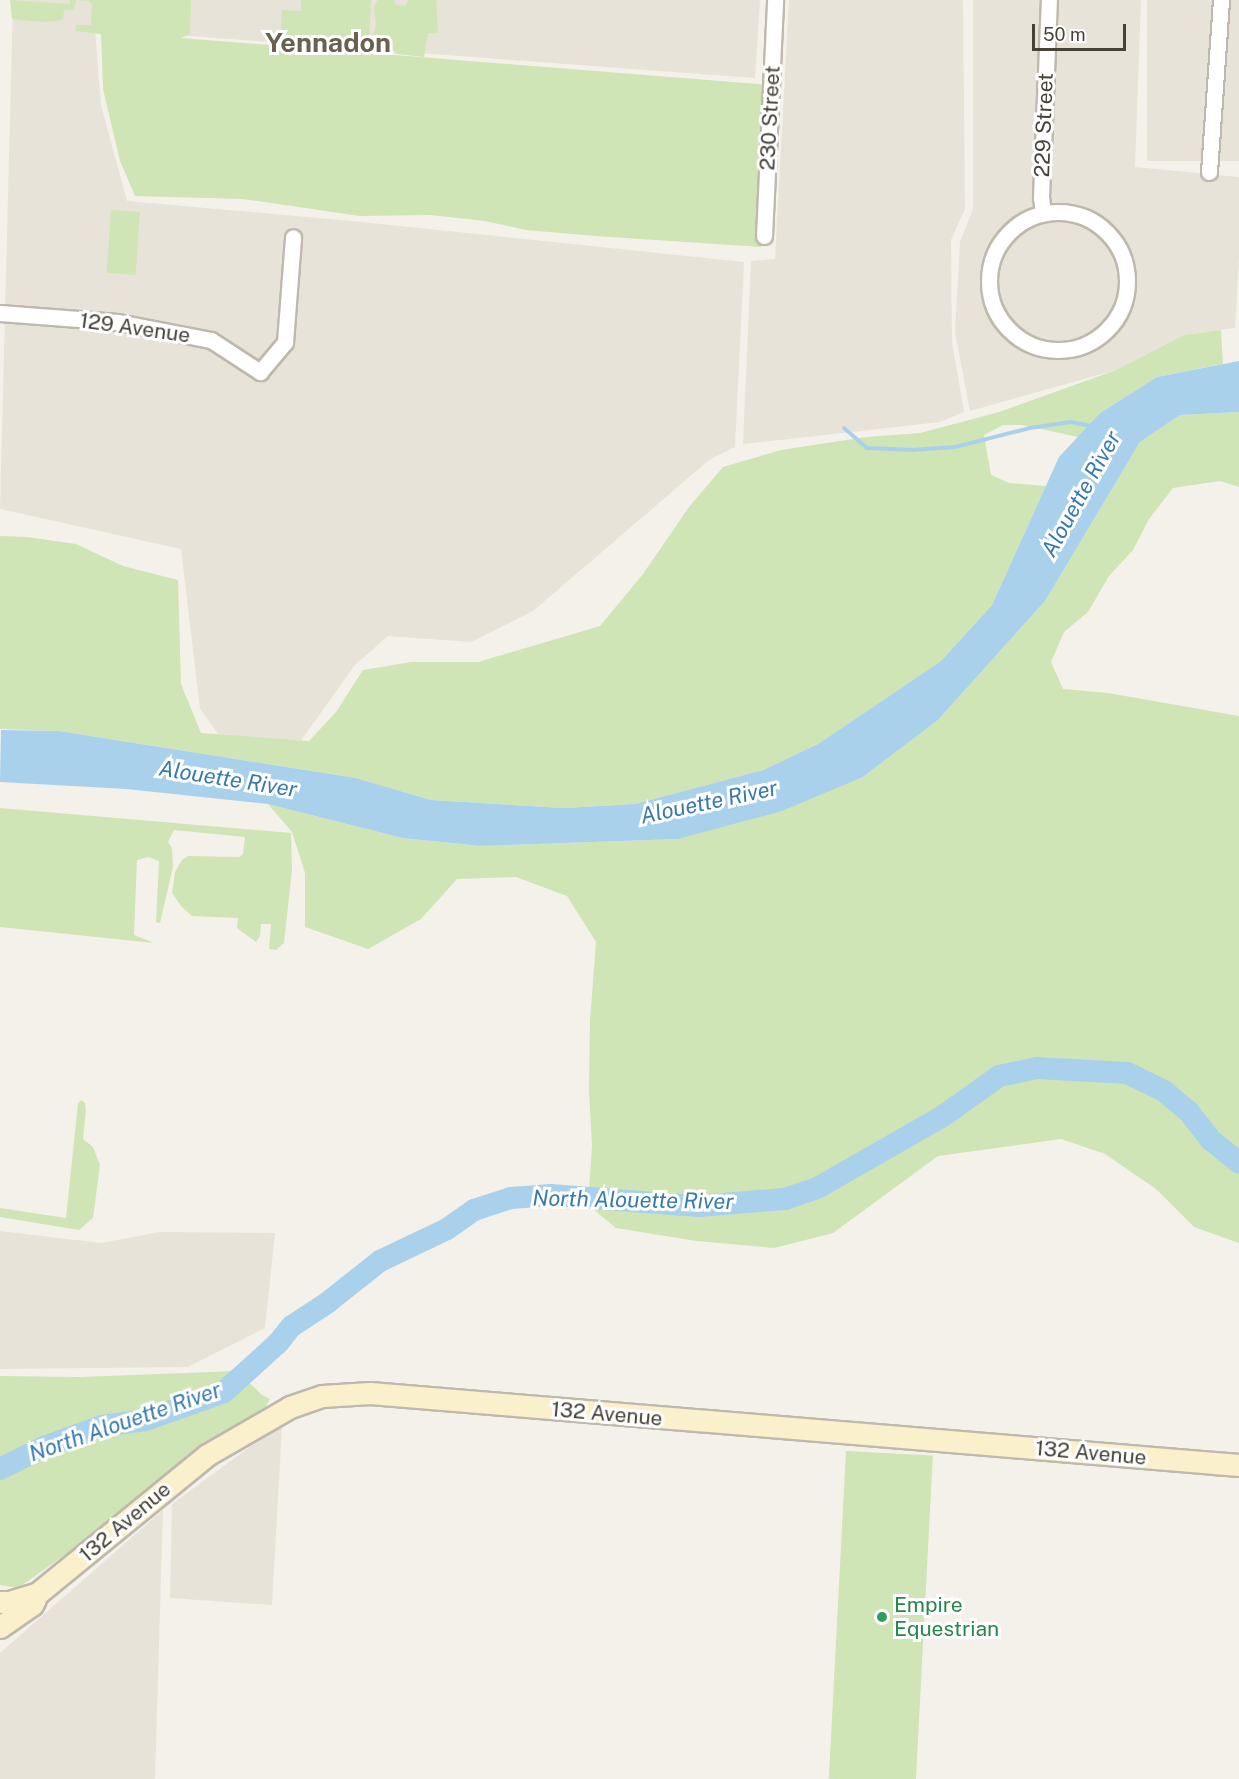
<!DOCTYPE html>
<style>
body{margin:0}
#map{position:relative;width:1239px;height:1779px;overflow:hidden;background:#f4f1ea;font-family:"Public Sans",sans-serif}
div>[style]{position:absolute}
.residential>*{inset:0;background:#e7e3d8;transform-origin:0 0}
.green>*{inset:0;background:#cfe5b5;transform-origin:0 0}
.water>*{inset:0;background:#aad1ec}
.stream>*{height:4px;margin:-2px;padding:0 2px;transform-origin:2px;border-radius:2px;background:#aad1ec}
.river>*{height:22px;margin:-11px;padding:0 11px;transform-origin:11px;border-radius:11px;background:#aad1ec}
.roads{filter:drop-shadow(2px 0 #bfb9ad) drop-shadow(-2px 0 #bfb9ad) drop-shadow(0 2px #bfb9ad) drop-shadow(0 -2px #bfb9ad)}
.minor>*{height:15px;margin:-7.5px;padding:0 7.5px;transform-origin:7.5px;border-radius:7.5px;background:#fff}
.minor>.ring{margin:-7.5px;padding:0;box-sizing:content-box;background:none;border:15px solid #fff;border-radius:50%}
.secondary>*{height:21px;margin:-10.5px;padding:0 10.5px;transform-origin:10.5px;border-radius:10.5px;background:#fbf0cc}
.dots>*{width:16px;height:16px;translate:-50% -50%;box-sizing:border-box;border:3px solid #fff;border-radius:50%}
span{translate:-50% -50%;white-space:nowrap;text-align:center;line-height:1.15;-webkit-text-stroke:6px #fff;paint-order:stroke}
.street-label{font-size:21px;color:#474238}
.leisure-label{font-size:21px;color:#27864d}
.left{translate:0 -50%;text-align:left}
.water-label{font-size:22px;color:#387aad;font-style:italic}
.district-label{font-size:27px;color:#696050;font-weight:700}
.scale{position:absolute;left:1032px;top:24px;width:94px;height:27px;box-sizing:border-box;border:3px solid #474238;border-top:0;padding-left:8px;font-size:18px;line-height:21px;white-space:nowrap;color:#474238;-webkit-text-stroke:4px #fff;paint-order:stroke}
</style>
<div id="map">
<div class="residential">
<i style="clip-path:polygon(13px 0,760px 0,755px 78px,95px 29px,101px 105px,127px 201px,362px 222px,744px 262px,735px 447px,709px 460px,533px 611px,471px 642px,388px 636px,355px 665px,295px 749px,226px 745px,200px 709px,181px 549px,0 509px)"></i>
<i style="clip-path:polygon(789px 0,963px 0,965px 209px,951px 240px,952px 342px,964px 412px,940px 422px,743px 444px,751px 261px,775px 259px)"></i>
<i style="clip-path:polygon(973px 0,1141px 0,1135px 167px,1239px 177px,1239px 258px,1235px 328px,1184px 335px,1116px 370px,970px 411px,955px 332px,960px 242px,973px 209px)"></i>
<i style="left:1147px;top:0;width:92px;height:161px"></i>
<i style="clip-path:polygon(0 1231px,101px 1243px,160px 1232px,275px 1233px,265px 1328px,188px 1367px,0 1369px)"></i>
<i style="clip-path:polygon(282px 1427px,272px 1605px,170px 1598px,172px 1504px,269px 1433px)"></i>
<i style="clip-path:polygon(163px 1510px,155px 1779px,0 1779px,0 1653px)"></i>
</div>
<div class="green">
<i style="clip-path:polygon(10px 0,70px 4px,70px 0,191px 0,190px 34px,181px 38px,771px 85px,764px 236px,761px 247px,595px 236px,526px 230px,485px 221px,430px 215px,360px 216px,243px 199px,135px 196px,120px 161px,103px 89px,101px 34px,75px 31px,76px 25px,91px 25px,92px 5px,89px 1px,76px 0,74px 9px,64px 10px,63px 18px,59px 21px,41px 22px,12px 19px)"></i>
<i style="clip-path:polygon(301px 0,371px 0,369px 49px,280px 43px,282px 10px,301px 11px)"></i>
<i style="clip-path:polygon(378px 0,394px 0,396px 5px,406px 6px,408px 0,436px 0,438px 33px,428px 33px,424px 57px,396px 54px,392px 48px,377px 46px,372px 43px,376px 24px,374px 7px)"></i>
<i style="left:111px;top:210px;width:29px;height:63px;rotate:4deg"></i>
<i style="clip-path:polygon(1221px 330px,1223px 364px,1157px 377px,1100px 413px,1078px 437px,1022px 425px,1003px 425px,984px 435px,991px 475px,1009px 483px,1046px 486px,992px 605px,941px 661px,818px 744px,763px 770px,635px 804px,564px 808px,431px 800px,356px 778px,59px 731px,0 729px,0 536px,27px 537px,76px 544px,123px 566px,178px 580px,181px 684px,201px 733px,309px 741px,336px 712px,363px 670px,411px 662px,478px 662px,600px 626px,643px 574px,689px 507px,723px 467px,781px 450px,866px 437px,920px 433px,999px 412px,1116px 370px,1184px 335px)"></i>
<i style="clip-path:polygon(1239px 412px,1239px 487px,1220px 481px,1173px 488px,1149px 519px,1133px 550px,1109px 576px,1088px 612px,1064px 632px,1051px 662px,1063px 689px,1108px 693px,1239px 716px,1239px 1243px,1194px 1227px,1156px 1189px,1105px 1154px,1061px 1139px,938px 1156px,833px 1233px,774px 1248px,696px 1241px,616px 1228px,588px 1205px,592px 1146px,589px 1091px,590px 1021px,596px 942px,567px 896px,516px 877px,457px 879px,421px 919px,368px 949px,305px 927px,305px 873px,292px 832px,268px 804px,402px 838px,481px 846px,677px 839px,863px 777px,938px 720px,1045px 601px,1140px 442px,1180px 415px)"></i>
<i style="clip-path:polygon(0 808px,291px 833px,292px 870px,284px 943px,276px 950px,269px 949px,271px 924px,261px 924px,260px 936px,256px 942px,237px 928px,238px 918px,192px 916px,181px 906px,172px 893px,175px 872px,182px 860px,188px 856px,239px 857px,243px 854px,245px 837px,174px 830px,168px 842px,172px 848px,173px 867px,160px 923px,156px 922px,159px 861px,148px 857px,137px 860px,134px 935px,154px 943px,0 927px)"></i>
<i style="clip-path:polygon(81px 1100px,85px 1103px,86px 1109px,83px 1139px,93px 1147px,100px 1165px,93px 1218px,79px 1230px,0 1217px,0 1208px,66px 1218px,78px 1103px)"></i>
<i style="clip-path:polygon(237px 1371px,262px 1395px,270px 1399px,264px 1410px,200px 1449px,90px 1537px,18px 1588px,0 1585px,0 1376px,80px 1377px)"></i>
<i style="left:846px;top:1451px;width:87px;height:328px;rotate:3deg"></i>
</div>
<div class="water">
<i style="clip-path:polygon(1239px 361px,1239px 412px,1180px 415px,1140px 442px,1045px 601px,938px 720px,863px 777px,782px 811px,678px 839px,481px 846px,402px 838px,268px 804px,126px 789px,0 782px,1px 730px,59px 731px,356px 778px,431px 800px,564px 808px,635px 804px,763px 770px,818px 744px,941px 661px,992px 605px,1059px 457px,1100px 413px,1157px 377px)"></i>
</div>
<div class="stream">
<i style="left:844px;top:428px;width:30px;rotate:41deg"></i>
<i style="left:867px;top:448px;width:45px;rotate:2.5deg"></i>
<i style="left:912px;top:450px;width:43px;rotate:-4deg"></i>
<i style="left:955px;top:447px;width:77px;rotate:-14.2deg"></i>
<i style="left:1030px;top:428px;width:41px;rotate:-8.3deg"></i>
<i style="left:1071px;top:422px;width:21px;rotate:11deg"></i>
</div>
<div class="river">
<i style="left:0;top:1469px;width:51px;rotate:-26.6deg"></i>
<i style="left:46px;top:1446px;width:59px;rotate:-19.7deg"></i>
<i style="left:102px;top:1426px;width:44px;rotate:-7.8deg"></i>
<i style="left:146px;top:1420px;width:83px;rotate:-19.7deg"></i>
<i style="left:224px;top:1392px;width:73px;rotate:-42.2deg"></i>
<i style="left:278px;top:1343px;width:22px;rotate:-51deg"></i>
<i style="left:292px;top:1326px;width:42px;rotate:-33.3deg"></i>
<i style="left:327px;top:1303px;width:68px;rotate:-38.4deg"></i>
<i style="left:380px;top:1261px;width:74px;rotate:-25.5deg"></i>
<i style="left:447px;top:1229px;width:33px;rotate:-35deg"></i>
<i style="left:474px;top:1210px;width:39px;rotate:-18deg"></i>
<i style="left:511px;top:1198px;width:40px;rotate:-4.3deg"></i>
<i style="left:551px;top:1195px;width:148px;rotate:4.3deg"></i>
<i style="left:699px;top:1206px;width:86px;rotate:-4.7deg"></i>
<i style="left:785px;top:1199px;width:36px;rotate:-19deg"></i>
<i style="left:819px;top:1187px;width:143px;rotate:-29.8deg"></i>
<i style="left:943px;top:1116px;width:69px;rotate:-35.5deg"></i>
<i style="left:999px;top:1076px;width:39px;rotate:-12deg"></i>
<i style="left:1037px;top:1068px;width:90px;rotate:3.2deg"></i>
<i style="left:1127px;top:1073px;width:41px;rotate:25.9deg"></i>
<i style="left:1164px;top:1091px;width:33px;rotate:40deg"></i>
<i style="left:1189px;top:1112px;width:36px;rotate:52deg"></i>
<i style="left:1211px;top:1140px;width:36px;rotate:39deg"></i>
</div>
<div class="roads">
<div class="minor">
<i style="left:1209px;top:172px;width:172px;rotate:-86deg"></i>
<i class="ring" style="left:989px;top:212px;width:123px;height:123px"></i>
<i style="left:1043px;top:213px;width:16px;rotate:-97deg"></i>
<i style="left:1041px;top:197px;width:197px;rotate:-87.7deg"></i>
<i style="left:764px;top:236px;width:236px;rotate:-87.3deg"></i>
<i style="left:0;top:313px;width:118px;rotate:4.4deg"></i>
<i style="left:118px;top:322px;width:95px;rotate:11deg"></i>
<i style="left:211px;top:340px;width:59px;rotate:33.1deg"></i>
<i style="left:260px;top:372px;width:39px;rotate:-50deg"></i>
<i style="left:285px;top:342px;width:105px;rotate:-85.6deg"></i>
</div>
<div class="secondary">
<i style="left:0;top:1602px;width:9px"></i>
<i style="left:9px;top:1602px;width:30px;rotate:-17deg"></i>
<i style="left:38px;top:1593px;width:218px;rotate:-39.2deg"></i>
<i style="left:207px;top:1455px;width:96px;rotate:-30deg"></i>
<i style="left:290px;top:1407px;width:34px;rotate:-19deg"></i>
<i style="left:322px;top:1396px;width:48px;rotate:-3.6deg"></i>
<i style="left:370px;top:1393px;width:872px;rotate:4.74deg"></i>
<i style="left:0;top:1627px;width:39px;rotate:-35deg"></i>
<i style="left:32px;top:1605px;width:7px;rotate:-63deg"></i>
</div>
</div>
<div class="dots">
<i style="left:882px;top:1617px;background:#2e9e5b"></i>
</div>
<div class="street-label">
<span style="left:770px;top:118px;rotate:-87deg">230 Street</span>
<span style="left:1044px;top:125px;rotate:-88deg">229 Street</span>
<span style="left:135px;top:328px;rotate:8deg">129 Avenue</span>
<span style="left:607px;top:1414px;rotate:5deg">132 Avenue</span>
<span style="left:1091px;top:1453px;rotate:5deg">132 Avenue</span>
<span style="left:125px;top:1522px;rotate:-40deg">132 Avenue</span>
</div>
<div class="leisure-label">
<span class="left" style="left:894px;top:1617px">Empire<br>Equestrian</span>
</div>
<div class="water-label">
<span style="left:1081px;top:494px;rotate:-61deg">Alouette River</span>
<span style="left:228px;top:779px;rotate:9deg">Alouette River</span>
<span style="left:709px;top:802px;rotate:-12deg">Alouette River</span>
<span style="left:633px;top:1200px;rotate:1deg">North Alouette River</span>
<span style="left:125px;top:1422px;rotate:-19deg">North Alouette River</span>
</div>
<div class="district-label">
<span style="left:328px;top:43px">Yennadon</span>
</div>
<div class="scale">50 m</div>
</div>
